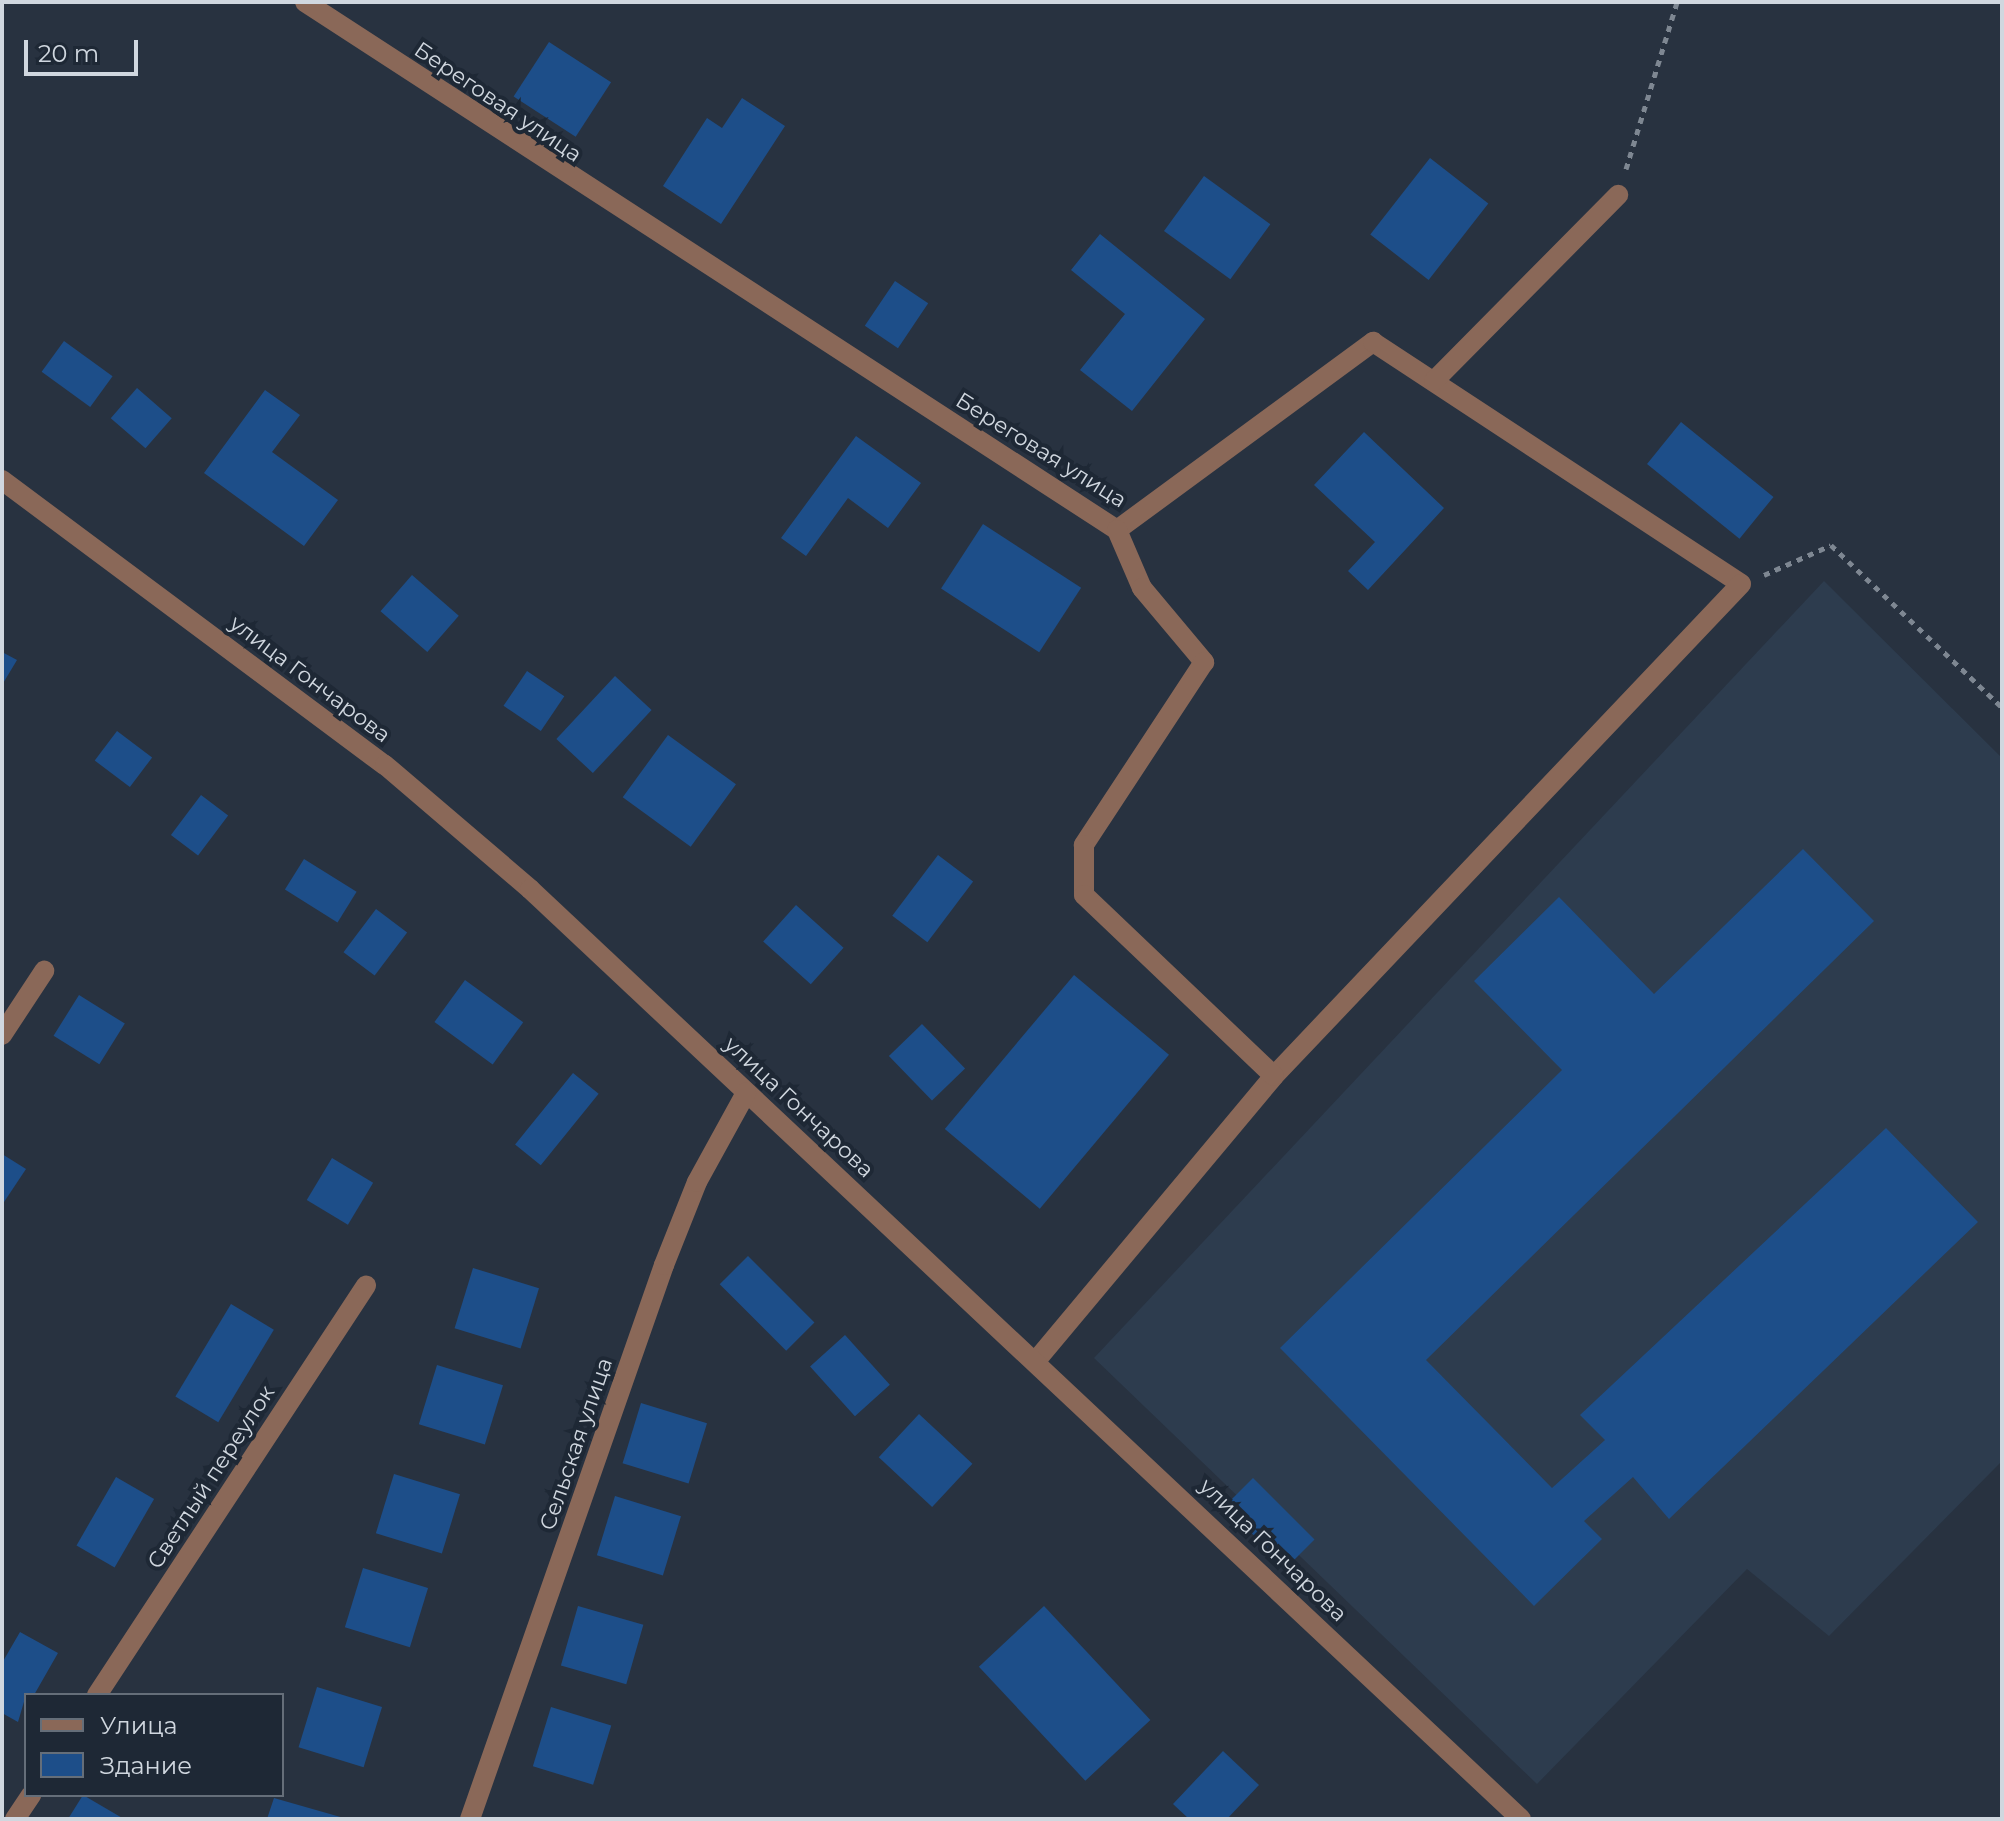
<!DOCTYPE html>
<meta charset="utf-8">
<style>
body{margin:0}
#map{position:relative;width:2004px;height:1821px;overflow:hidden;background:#283240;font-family:Montserrat,sans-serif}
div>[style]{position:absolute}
.built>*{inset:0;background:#2d3c4e}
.building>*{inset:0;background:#1d4e89;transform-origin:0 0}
.path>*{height:5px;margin-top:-2.5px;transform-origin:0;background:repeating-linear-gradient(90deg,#7e8792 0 6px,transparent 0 12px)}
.minor>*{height:20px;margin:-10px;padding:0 10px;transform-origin:10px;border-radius:10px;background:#8a6858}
span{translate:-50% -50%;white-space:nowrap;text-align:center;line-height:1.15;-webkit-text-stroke:8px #1e2835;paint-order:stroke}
.street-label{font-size:22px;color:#d0d7df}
.frame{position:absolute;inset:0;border:4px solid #d0d7df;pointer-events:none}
.legend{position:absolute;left:24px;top:1693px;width:260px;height:104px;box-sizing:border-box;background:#1e2835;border:2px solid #656e79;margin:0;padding:10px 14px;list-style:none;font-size:24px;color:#d0d7df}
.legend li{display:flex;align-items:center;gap:16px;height:40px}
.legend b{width:40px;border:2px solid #656e79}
.scale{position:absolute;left:24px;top:40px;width:114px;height:36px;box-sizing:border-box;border:4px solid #d0d7df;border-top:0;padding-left:10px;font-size:24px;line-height:28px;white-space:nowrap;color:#d0d7df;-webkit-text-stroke:6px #1e2835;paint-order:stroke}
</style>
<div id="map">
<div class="built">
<i style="clip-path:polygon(1824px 581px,2002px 758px,2002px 1461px,1829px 1636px,1747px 1569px,1537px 1784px,1094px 1358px)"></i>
</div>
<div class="building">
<i style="left:549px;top:42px;width:74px;height:65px;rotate:33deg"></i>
<i style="clip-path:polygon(742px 98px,785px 126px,721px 224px,663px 186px,707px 118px,722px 128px)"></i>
<i style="left:1430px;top:158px;width:74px;height:97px;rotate:38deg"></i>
<i style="left:1204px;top:176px;width:82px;height:68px;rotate:36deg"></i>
<i style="clip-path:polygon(1100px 234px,1205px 319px,1132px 411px,1080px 370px,1125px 314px,1071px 270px)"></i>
<i style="left:895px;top:281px;width:40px;height:54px;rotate:34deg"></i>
<i style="left:64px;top:341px;width:60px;height:38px;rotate:36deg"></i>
<i style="left:137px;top:388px;width:46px;height:40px;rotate:41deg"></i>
<i style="clip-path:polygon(265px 390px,300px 415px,272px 452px,338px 500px,304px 546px,204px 473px)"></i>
<i style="left:1681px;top:422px;width:119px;height:54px;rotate:39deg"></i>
<i style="clip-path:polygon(1364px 432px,1444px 508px,1368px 590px,1348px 571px,1375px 542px,1314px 485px)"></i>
<i style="clip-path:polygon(856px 436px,921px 483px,888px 528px,848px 498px,806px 556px,781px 538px)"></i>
<i style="left:983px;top:524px;width:117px;height:77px;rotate:33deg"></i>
<i style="left:412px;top:575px;width:62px;height:48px;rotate:41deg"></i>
<i style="clip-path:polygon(2px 652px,17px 660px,2px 685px)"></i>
<i style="left:527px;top:671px;width:45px;height:42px;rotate:34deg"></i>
<i style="left:615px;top:676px;width:50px;height:86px;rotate:43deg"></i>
<i style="left:117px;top:731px;width:44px;height:37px;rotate:37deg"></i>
<i style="left:668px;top:735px;width:84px;height:77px;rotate:36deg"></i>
<i style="left:201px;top:795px;width:34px;height:50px;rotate:37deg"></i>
<i style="clip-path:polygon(1803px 849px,1874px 921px,1426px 1360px,1552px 1488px,1605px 1440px,1580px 1415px,1886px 1128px,1978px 1222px,1669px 1519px,1633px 1477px,1584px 1521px,1602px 1539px,1534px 1606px,1280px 1348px,1562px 1070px,1474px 981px,1559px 897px,1654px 994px)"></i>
<i style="left:938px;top:855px;width:44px;height:76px;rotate:37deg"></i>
<i style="left:304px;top:859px;width:62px;height:36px;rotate:32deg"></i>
<i style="left:796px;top:905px;width:64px;height:49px;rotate:42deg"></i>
<i style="left:376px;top:909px;width:39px;height:54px;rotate:37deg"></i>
<i style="left:1074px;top:975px;width:124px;height:201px;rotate:40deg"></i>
<i style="left:465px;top:980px;width:72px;height:52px;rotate:36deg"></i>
<i style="left:79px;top:995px;width:54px;height:48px;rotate:32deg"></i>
<i style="left:922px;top:1024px;width:62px;height:46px;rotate:46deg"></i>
<i style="left:573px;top:1073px;width:33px;height:92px;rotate:39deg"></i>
<i style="clip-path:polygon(2px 1154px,26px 1169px,2px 1205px)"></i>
<i style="left:332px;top:1158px;width:48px;height:49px;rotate:31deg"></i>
<i style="left:748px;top:1256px;width:94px;height:40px;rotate:45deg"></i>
<i style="left:473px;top:1268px;width:69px;height:63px;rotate:17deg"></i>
<i style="left:231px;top:1304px;width:50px;height:108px;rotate:31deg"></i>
<i style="left:845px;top:1335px;width:67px;height:47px;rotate:48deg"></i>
<i style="left:437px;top:1365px;width:69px;height:62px;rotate:17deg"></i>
<i style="left:641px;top:1403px;width:69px;height:63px;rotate:17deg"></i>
<i style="left:919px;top:1414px;width:73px;height:59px;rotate:43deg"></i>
<i style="left:394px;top:1474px;width:69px;height:62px;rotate:17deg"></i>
<i style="left:116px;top:1477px;width:44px;height:79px;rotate:30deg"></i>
<i style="left:1253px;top:1478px;width:87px;height:40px;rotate:45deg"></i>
<i style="left:615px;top:1496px;width:69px;height:62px;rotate:17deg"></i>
<i style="left:363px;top:1568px;width:68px;height:62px;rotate:17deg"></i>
<i style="left:578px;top:1606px;width:68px;height:62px;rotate:16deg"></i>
<i style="left:1044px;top:1606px;width:156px;height:89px;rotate:47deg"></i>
<i style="clip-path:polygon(20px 1632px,58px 1653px,34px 1695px,26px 1695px,18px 1722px,2px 1713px,2px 1663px)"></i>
<i style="left:317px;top:1687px;width:68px;height:63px;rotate:17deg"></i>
<i style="left:551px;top:1707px;width:63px;height:62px;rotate:17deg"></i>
<i style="clip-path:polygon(1223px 1751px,1259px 1785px,1227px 1819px,1189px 1819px,1173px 1804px)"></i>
<i style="clip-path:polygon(83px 1795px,124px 1819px,68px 1819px)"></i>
<i style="clip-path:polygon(274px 1798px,344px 1818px,344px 1819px,267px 1819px)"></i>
</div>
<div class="path">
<i style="left:1626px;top:169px;width:175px;rotate:-73deg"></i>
<i style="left:1764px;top:575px;width:73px;rotate:-24.1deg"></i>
<i style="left:1831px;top:545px;width:236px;rotate:43.5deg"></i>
</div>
<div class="minor">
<i style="left:305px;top:2px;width:969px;rotate:33.03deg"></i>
<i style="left:1117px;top:530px;width:318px;rotate:-36.3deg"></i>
<i style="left:1373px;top:342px;width:440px;rotate:33.3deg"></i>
<i style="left:1741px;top:584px;width:678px;rotate:133.51deg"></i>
<i style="left:1274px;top:1076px;width:369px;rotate:129.9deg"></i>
<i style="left:1434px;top:381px;width:262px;rotate:-45.3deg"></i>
<i style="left:2px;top:480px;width:477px;rotate:36.7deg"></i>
<i style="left:385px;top:765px;width:191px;rotate:40.5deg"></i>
<i style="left:530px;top:889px;width:1359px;rotate:43.18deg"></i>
<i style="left:1117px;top:530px;width:63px;rotate:66.7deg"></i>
<i style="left:1142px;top:588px;width:97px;rotate:50deg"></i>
<i style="left:1204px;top:662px;width:219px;rotate:123.3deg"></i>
<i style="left:1084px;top:845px;width:50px;rotate:90deg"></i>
<i style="left:1084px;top:895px;width:262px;rotate:43.6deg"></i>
<i style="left:2px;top:1035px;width:77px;rotate:-56.7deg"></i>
<i style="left:97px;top:1695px;width:490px;rotate:-56.7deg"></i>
<i style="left:15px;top:1819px;width:29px;rotate:-56deg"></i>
<i style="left:470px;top:1819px;width:587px;rotate:-70.7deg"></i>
<i style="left:664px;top:1265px;width:89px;rotate:-68.3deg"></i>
<i style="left:697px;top:1182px;width:102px;rotate:-61.2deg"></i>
</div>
<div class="street-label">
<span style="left:498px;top:102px;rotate:34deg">Береговая улица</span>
<span style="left:1041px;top:450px;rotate:32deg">Береговая улица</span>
<span style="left:310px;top:679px;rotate:37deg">улица Гончарова</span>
<span style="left:799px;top:1107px;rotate:43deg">улица Гончарова</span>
<span style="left:576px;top:1444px;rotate:-71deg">Сельская улица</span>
<span style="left:211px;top:1477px;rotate:-57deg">Светлый переулок</span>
<span style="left:1273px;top:1550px;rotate:44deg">улица Гончарова</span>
</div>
<div class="frame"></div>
<ul class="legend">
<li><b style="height:10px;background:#8a6858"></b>Улица</li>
<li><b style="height:22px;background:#1d4e89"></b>Здание</li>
</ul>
<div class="scale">20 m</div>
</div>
